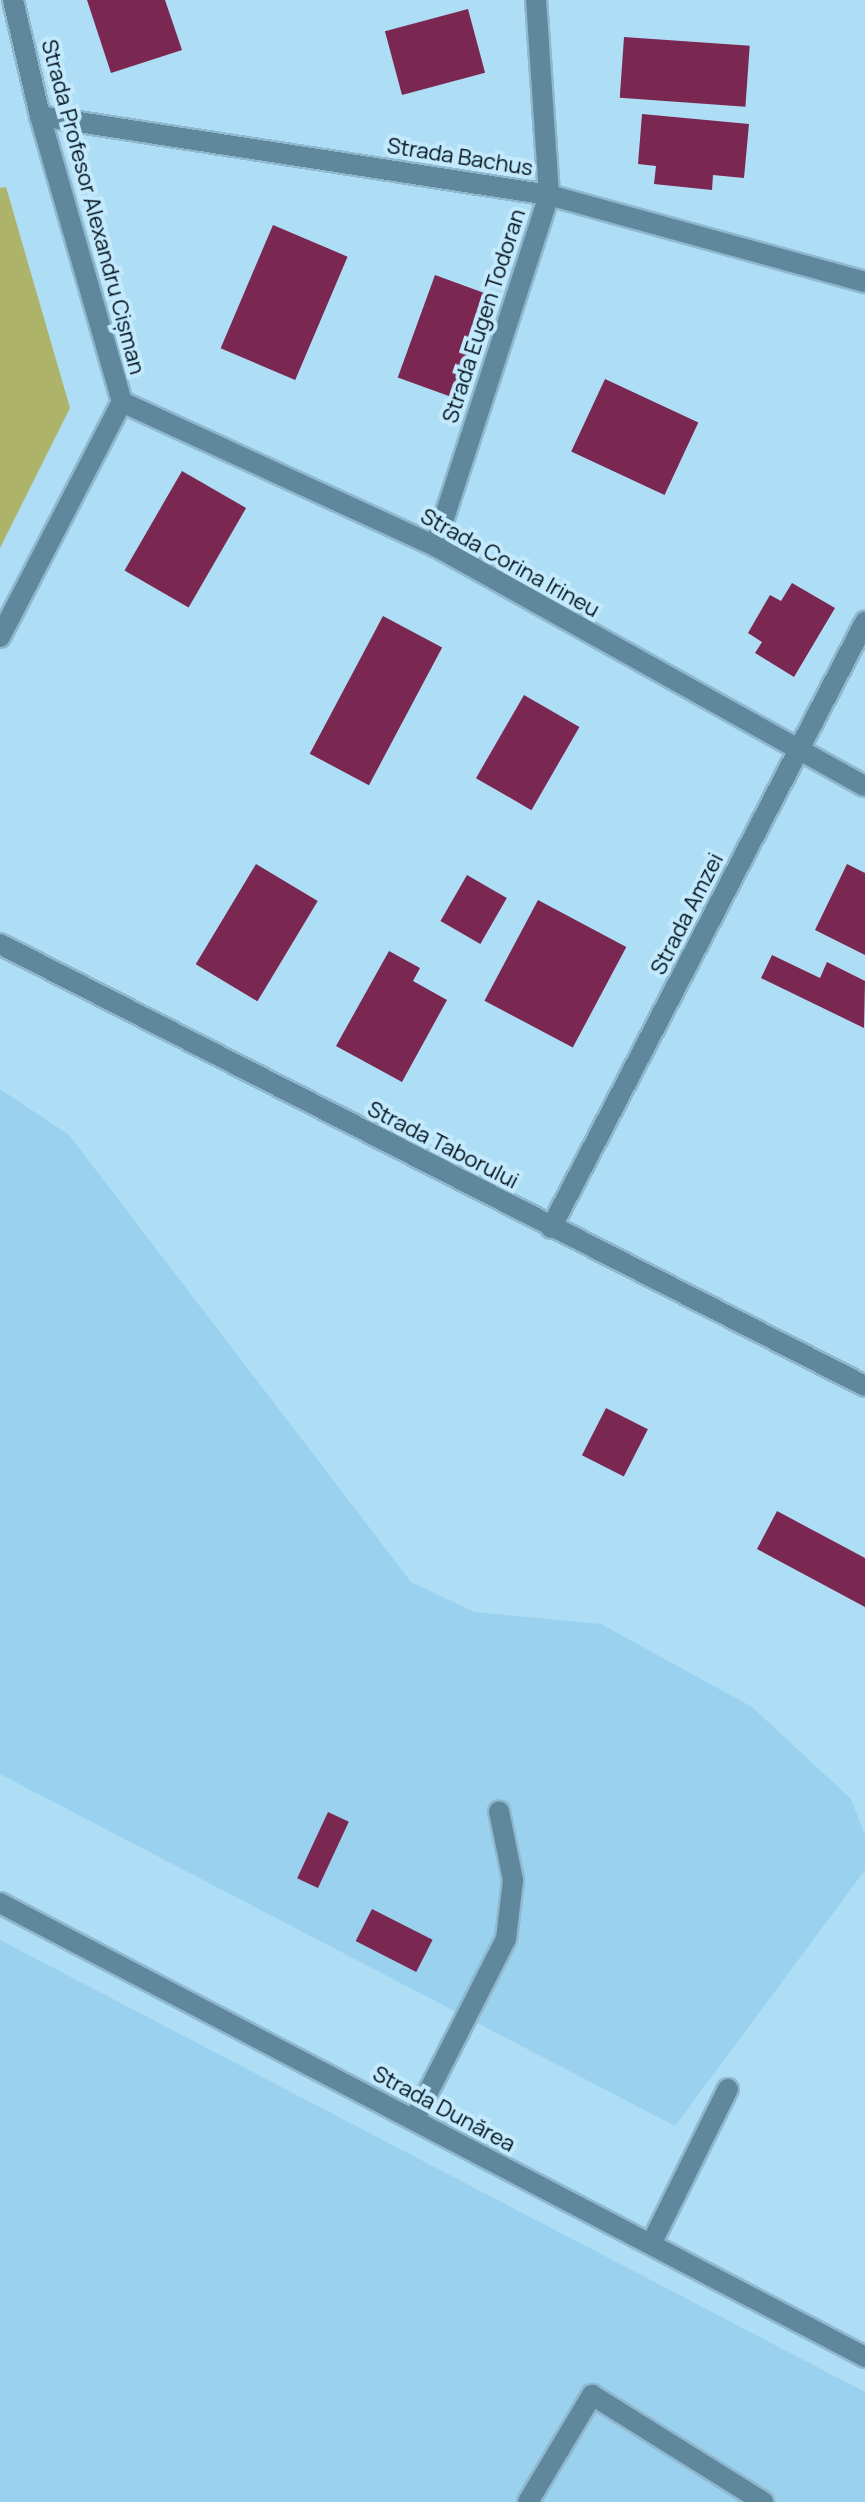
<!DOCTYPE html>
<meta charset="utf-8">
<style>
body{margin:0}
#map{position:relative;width:865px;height:2502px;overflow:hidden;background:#aeddf6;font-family:Manrope,sans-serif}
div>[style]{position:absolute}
.built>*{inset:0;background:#9ad1ef}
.green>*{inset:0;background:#aeb36a}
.building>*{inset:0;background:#7a2852;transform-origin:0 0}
.roads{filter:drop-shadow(2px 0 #8fb8cf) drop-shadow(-2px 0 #8fb8cf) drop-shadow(0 2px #8fb8cf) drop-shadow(0 -2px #8fb8cf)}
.minor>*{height:20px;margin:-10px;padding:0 10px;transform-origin:10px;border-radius:10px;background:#5f889d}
span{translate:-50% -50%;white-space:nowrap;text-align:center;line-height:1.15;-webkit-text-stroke:8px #c3e9fd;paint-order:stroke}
.street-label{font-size:22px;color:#02121b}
</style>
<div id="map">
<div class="built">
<i style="clip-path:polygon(0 1089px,69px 1135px,411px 1582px,474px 1612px,601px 1624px,752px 1707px,851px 1799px,865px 1835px,865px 1870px,675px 2126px,0 1774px)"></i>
<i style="clip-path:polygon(0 1940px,865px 2392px,865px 2502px,0 2502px)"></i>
</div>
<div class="green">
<i style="clip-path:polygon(6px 187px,70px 408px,0 548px,0 188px)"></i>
</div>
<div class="building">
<i style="clip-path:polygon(87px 0,165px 0,182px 50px,111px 73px)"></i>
<i style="left:468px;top:9px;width:66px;height:86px;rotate:75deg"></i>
<i style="left:624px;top:37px;width:126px;height:61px;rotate:4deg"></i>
<i style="clip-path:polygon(642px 114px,749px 124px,744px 178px,713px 175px,712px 190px,654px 184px,656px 166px,638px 164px)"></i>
<i style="left:273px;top:225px;width:81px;height:134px;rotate:23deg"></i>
<i style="left:435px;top:275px;width:64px;height:109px;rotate:20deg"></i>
<i style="left:605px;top:379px;width:103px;height:80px;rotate:25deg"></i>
<i style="left:182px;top:471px;width:74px;height:115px;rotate:30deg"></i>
<i style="clip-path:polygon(792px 583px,835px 608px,794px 677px,755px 653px,762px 642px,748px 633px,770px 595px,781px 601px)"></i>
<i style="left:383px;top:616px;width:67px;height:156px;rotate:28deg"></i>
<i style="left:524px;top:695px;width:64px;height:96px;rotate:30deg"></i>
<i style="left:256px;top:864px;width:72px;height:117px;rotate:31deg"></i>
<i style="clip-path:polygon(847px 864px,865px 873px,865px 955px,815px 930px)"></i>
<i style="left:467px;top:875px;width:46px;height:53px;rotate:30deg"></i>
<i style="left:538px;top:900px;width:100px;height:114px;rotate:28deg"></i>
<i style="clip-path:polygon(389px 951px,420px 968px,413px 981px,447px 1000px,402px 1082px,336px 1046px)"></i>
<i style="clip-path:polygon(772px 955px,820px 978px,827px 962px,865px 981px,864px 1028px,761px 978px)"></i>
<i style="left:606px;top:1408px;width:47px;height:53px;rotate:27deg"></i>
<i style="clip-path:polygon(777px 1511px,865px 1558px,865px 1607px,757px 1549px)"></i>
<i style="left:328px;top:1812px;width:23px;height:73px;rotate:25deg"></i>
<i style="left:372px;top:1909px;width:68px;height:36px;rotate:27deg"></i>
</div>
<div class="roads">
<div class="minor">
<i style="left:40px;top:116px;width:515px;rotate:8.82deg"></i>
<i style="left:549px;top:195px;width:328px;rotate:15.4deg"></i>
<i style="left:122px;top:402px;width:345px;rotate:24.7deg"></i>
<i style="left:435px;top:546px;width:492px;rotate:29.2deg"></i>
<i style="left:435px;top:546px;width:369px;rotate:-72deg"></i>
<i style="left:549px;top:195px;width:195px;rotate:-93.8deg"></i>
<i style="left:0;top:637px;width:265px;rotate:-62.6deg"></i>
<i style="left:122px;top:402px;width:298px;rotate:-106deg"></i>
<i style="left:40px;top:116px;width:119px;rotate:-103.1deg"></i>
<i style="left:0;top:944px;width:971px;rotate:27.07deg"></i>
<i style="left:551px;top:1228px;width:683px;rotate:-62.61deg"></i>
<i style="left:0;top:1903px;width:977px;rotate:27.69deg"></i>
<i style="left:414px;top:2120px;width:203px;rotate:-63.1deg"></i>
<i style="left:506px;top:1939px;width:59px;rotate:-83.2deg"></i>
<i style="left:513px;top:1880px;width:70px;rotate:-101.5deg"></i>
<i style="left:651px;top:2244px;width:173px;rotate:-63.6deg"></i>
<i style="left:528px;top:2502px;width:125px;rotate:-59.1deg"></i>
<i style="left:592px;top:2395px;width:202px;rotate:32deg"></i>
</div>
</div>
<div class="street-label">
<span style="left:460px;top:157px;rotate:9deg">Strada Bachus</span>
<span style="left:93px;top:207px;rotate:75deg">Strada Profesor Alexandru Cișman</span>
<span style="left:484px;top:316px;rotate:-72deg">Strada Eugen Todoran</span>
<span style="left:510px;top:563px;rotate:29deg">Strada Corina Irineu</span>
<span style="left:687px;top:914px;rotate:-63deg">Strada Amzei</span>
<span style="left:443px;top:1145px;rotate:27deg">Strada Taborului</span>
<span style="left:444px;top:2109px;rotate:28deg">Strada Dunărea</span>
</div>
</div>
